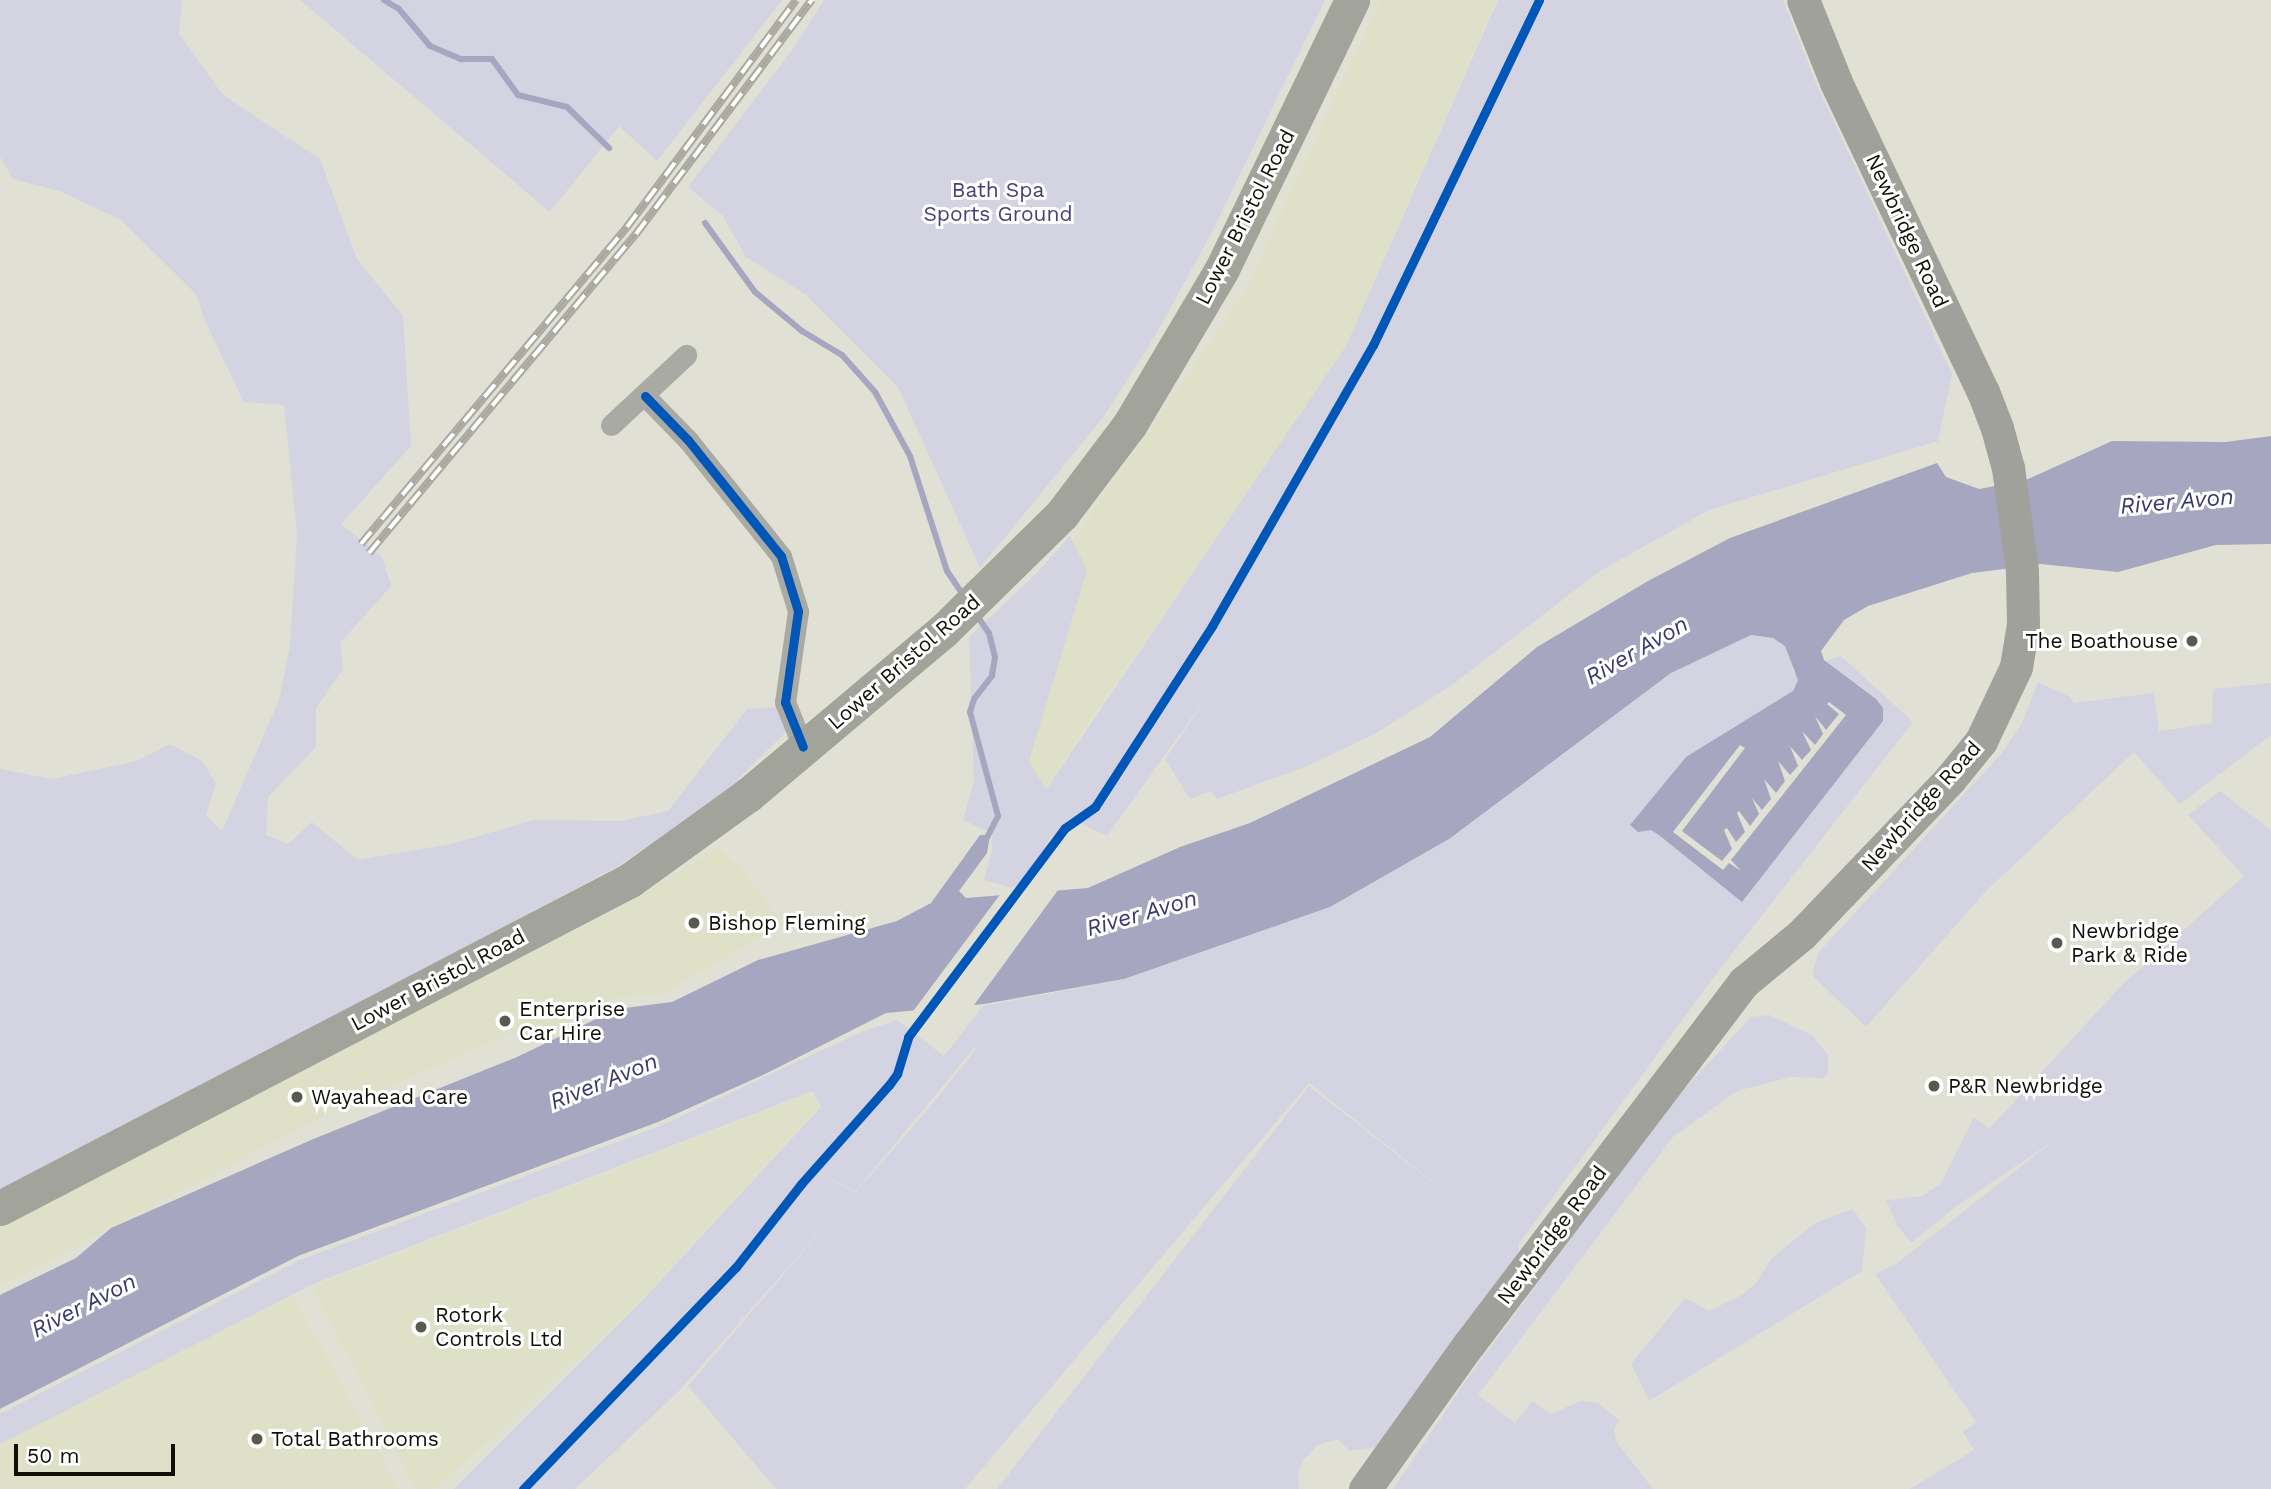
<!DOCTYPE html>
<style>
body{margin:0}
#map{position:relative;width:2271px;height:1489px;overflow:hidden;background:#e0e1d4;font-family:"Work Sans",sans-serif}
div>[style]{position:absolute}
.built>*{inset:0;background:#dfe0c8}
.green>*{inset:0;background:#d3d3e1}
.water>*{inset:0;background:#a6a6c0}
.pier>*{inset:0;background:#e0e1d4}
.stream>*{height:6px;margin:-3px;padding:0 3px;transform-origin:3px;border-radius:3px;background:#a6a6c0}
.minor>*{height:21px;margin:-10.5px;padding:0 10.5px;transform-origin:10.5px;border-radius:10.5px;background:#a9aaa4}
.primary>*{height:33px;margin:-16.5px;padding:0 16.5px;transform-origin:16.5px;border-radius:16.5px;background:#a0a19a}
.trunk>*{height:35px;margin:-17.5px;padding:0 17.5px;transform-origin:17.5px;border-radius:17.5px;background:#a2a49c}
.rail>*{height:8px;margin-top:-4px;transform-origin:0;background:repeating-linear-gradient(90deg,#fff 0 16px,#a9a9a1 0 32px);box-sizing:border-box;border-block:2px solid #a9a9a1}
.cycleway>*{height:9px;margin:-4.5px;padding:0 4.5px;transform-origin:4.5px;border-radius:4.5px;background:#0057b8}
.dots>*{width:19px;height:19px;translate:-50% -50%;box-sizing:border-box;border:4px solid #fff;border-radius:50%}
span{translate:-50% -50%;white-space:nowrap;text-align:center;line-height:1.15;-webkit-text-stroke:6px #fff;paint-order:stroke}
.park-label{font-size:21px;color:#47417a}
.street-label{font-size:21px;color:#101008}
.poi-label{font-size:21px;color:#101008}
.right{translate:-100% -50%;text-align:right}
.left{translate:0 -50%;text-align:left}
.water-label{font-size:23px;color:#3d376f;font-style:italic}
.scale{position:absolute;left:14px;top:1444px;width:161px;height:32px;box-sizing:border-box;border:4px solid #101008;border-top:0;padding-left:9px;font-size:21px;line-height:24px;white-space:nowrap;color:#101008;-webkit-text-stroke:5px #fff;paint-order:stroke}
</style>
<div id="map">
<div class="built">
<i style="clip-path:polygon(1380px 0,1496px 0,1345px 348px,1034px 803px,1019px 791px,1053px 570px,1246px 290px)"></i>
<i style="clip-path:polygon(719px 847px,742px 869px,783px 925px,662px 994px,617px 998px,527px 1040px,519px 1030px,334px 1111px,0 1286px,0 1225px,625px 905px)"></i>
<i style="clip-path:polygon(811px 1093px,819px 1107px,635px 1306px,436px 1489px,416px 1489px,312px 1287px)"></i>
<i style="clip-path:polygon(291px 1292px,399px 1489px,0 1489px,0 1444px)"></i>
</div>
<div class="green">
<i style="clip-path:polygon(0 0,182px 0,179px 34px,223px 95px,320px 159px,357px 259px,403px 316px,411px 446px,341px 524px,382px 557px,391px 586px,340px 643px,343px 669px,316px 708px,316px 747px,268px 797px,266px 835px,288px 844px,312px 822px,358px 860px,455px 843px,534px 820px,621px 821px,668px 811px,747px 709px,779px 707px,786px 732px,739px 778px,739px 789px,616px 867px,0 1195px,0 769px,52px 779px,137px 761px,170px 744px,202px 761px,216px 783px,206px 815px,222px 831px,279px 700px,290px 646px,297px 534px,284px 405px,244px 402px,205px 321px,196px 294px,121px 220px,59px 191px,13px 179px,0 157px)"></i>
<i style="clip-path:polygon(300px 0,782px 0,657px 161px,619px 126px,550px 212px)"></i>
<i style="clip-path:polygon(824px 0,1325px 0,1212px 232px,1155px 336px,1104px 416px,980px 568px,898px 387px,805px 294px,746px 257px,723px 216px,688px 187px,793px 49px)"></i>
<i style="clip-path:polygon(1498px 0,1783px 0,1815px 81px,1952px 374px,1938px 441px,1709px 510px,1600px 571px,1452px 685px,1373px 735px,1307px 766px,1217px 799px,1211px 791px,1190px 799px,1165px 759px,1215px 685px,1107px 836px,1074px 820px,1050px 838px,1037px 863px,1013px 888px,984px 880px,992px 851px,992px 833px,963px 820px,974px 781px,969px 637px,1037px 573px,1070px 536px,1087px 570px,1029px 761px,1046px 790px,1346px 346px)"></i>
<i style="clip-path:polygon(evenodd,1751px 635px,1773px 638px,1785px 646px,1790px 655px,1794px 679px,1794px 672px,1841px 656px,1913px 722px,1710px 982px,1518px 1245px,1519px 1252px,1376px 1447px,1350px 1451px,1337px 1439px,1318px 1445px,1303px 1461px,1298px 1474px,1299px 1489px,997px 1489px,1309px 1086px,1473px 1214px,1309px 1083px,965px 1489px,776px 1489px,688px 1386px,844px 1204px,680px 1390px,575px 1489px,454px 1489px,636px 1307px,821px 1107px,813px 1091px,313px 1284px,0 1444px,0 1414px,300px 1260px,660px 1126px,861px 1032px,897px 1020px,944px 1056px,983px 1006px,1122px 980px,1330px 907px,1449px 839px,1671px 673px,1751px 635px,975px 1047px,977px 1048px,929px 1108px,856px 1192px,802px 1165px,856px 1191px,975px 1047px)"></i>
<i style="clip-path:polygon(2038px 682px,2070px 697px,2074px 703px,2154px 693px,2159px 731px,2212px 723px,2213px 689px,2271px 683px,2271px 735px,2180px 804px,2134px 752px,1986px 891px,1866px 1027px,1814px 977px,1813px 969px,1819px 952px,2002px 753px,2022px 723px)"></i>
<i style="clip-path:polygon(2220px 791px,2271px 830px,2271px 1489px,1910px 1489px,1974px 1450px,1963px 1432px,1976px 1422px,1875px 1274px,1896px 1264px,2055px 1140px,1958px 1205px,1911px 1243px,1897px 1225px,1886px 1200px,1923px 1196px,1941px 1183px,1974px 1117px,1989px 1129px,2121px 986px,2244px 876px,2188px 815px)"></i>
<i style="clip-path:polygon(1769px 1015px,1812px 1035px,1828px 1055px,1828px 1074px,1823px 1078px,1790px 1077px,1737px 1091px,1673px 1137px,1478px 1395px,1515px 1423px,1532px 1401px,1550px 1414px,1581px 1401px,1598px 1403px,1619px 1420px,1614px 1429px,1616px 1441px,1653px 1489px,1393px 1489px,1463px 1385px,1667px 1108px,1751px 1017px)"></i>
<i style="clip-path:polygon(1853px 1209px,1866px 1228px,1862px 1271px,1649px 1401px,1631px 1364px,1685px 1298px,1709px 1311px,1742px 1295px,1757px 1282px,1772px 1258px,1815px 1223px)"></i>
</div>
<div class="water">
<i style="clip-path:polygon(2271px 436px,2271px 544px,2216px 545px,2118px 572px,2041px 564px,1972px 573px,1868px 606px,1844px 620px,1821px 651px,1824px 660px,1876px 699px,1883px 708px,1883px 721px,1742px 902px,1659px 835px,1651px 830px,1638px 832px,1630px 825px,1686px 757px,1793px 691px,1798px 680px,1785px 646px,1773px 638px,1751px 635px,1671px 673px,1449px 839px,1330px 907px,1124px 979px,984px 1004px,886px 1013px,765px 1074px,658px 1122px,298px 1256px,0 1409px,0 1295px,76px 1258px,111px 1228px,311px 1140px,517px 1057px,617px 1009px,672px 1002px,758px 960px,897px 921px,931px 903px,980px 835px,990px 835px,987px 853px,959px 891px,966px 898px,1088px 888px,1180px 847px,1250px 823px,1430px 737px,1537px 647px,1648px 581px,1730px 538px,1937px 463px,1946px 477px,1979px 489px,2026px 480px,2112px 441px,2226px 442px)"></i>
</div>
<div class="pier">
<i style="clip-path:polygon(1829px 702px,1846px 715px,1731px 860px,1741px 871px,1729px 863px,1723px 870px,1673px 832px,1740px 745px,1745px 748px,1682px 831px,1722px 861px,1732px 849px,1724px 830px,1727px 828px,1736px 842px,1745px 832px,1737px 813px,1739px 811px,1750px 826px,1759px 814px,1752px 798px,1762px 810px,1771px 799px,1764px 779px,1776px 793px,1785px 781px,1778px 761px,1790px 775px,1798px 766px,1790px 746px,1802px 760px,1811px 750px,1802px 731px,1815px 745px,1823px 734px,1815px 716px,1826px 730px,1839px 714px,1827px 704px)"></i>
<i style="clip-path:polygon(1061px 886px,971px 1009px,911px 1014px,1002px 892px)"></i>
</div>
<div class="stream">
<i style="left:384px;top:0;width:17px;rotate:31deg"></i>
<i style="left:399px;top:9px;width:48px;rotate:50deg"></i>
<i style="left:430px;top:46px;width:34px;rotate:23deg"></i>
<i style="left:461px;top:59px;width:31px"></i>
<i style="left:492px;top:59px;width:44px;rotate:54.2deg"></i>
<i style="left:518px;top:95px;width:50px;rotate:13.8deg"></i>
<i style="left:567px;top:107px;width:59px;rotate:44.3deg"></i>
<i style="left:705px;top:223px;width:85px;rotate:54.1deg"></i>
<i style="left:755px;top:292px;width:61px;rotate:39.7deg"></i>
<i style="left:802px;top:331px;width:47px;rotate:31deg"></i>
<i style="left:842px;top:355px;width:50px;rotate:48.3deg"></i>
<i style="left:875px;top:392px;width:73px;rotate:61.3deg"></i>
<i style="left:910px;top:456px;width:121px;rotate:72.2deg"></i>
<i style="left:947px;top:571px;width:30px;rotate:56deg"></i>
<i style="left:976px;top:614px;width:23px;rotate:56deg"></i>
<i style="left:989px;top:633px;width:25px;rotate:76deg"></i>
<i style="left:995px;top:657px;width:19px;rotate:99deg"></i>
<i style="left:992px;top:676px;width:29px;rotate:128deg"></i>
<i style="left:974px;top:699px;width:14px;rotate:107deg"></i>
<i style="left:970px;top:712px;width:108px;rotate:74.9deg"></i>
<i style="left:998px;top:816px;width:27px;rotate:117deg"></i>
</div>
<div class="minor">
<i style="left:645px;top:396px;width:62px;rotate:45.7deg"></i>
<i style="left:688px;top:440px;width:149px;rotate:51.3deg"></i>
<i style="left:781px;top:556px;width:58px;rotate:72.8deg"></i>
<i style="left:798px;top:611px;width:92px;rotate:98.1deg"></i>
<i style="left:785px;top:702px;width:48px;rotate:68.2deg"></i>
<i style="left:611px;top:425px;width:103px;rotate:-43deg"></i>
</div>
<div class="primary">
<i style="left:1365px;top:1489px;width:178px;rotate:-54.4deg"></i>
<i style="left:1469px;top:1344px;width:455px;rotate:-52.8deg"></i>
<i style="left:1744px;top:982px;width:75px;rotate:-39.6deg"></i>
<i style="left:1802px;top:934px;width:214px;rotate:-46.3deg"></i>
<i style="left:1950px;top:779px;width:49px;rotate:-50.8deg"></i>
<i style="left:1981px;top:741px;width:82px;rotate:-64.7deg"></i>
<i style="left:2016px;top:667px;width:44px;rotate:-80.8deg"></i>
<i style="left:2023px;top:624px;width:53px;rotate:-91.1deg"></i>
<i style="left:2022px;top:571px;width:104px;rotate:-97.7deg"></i>
<i style="left:2008px;top:468px;width:41px;rotate:-105.4deg"></i>
<i style="left:1997px;top:428px;width:39px;rotate:-111deg"></i>
<i style="left:1983px;top:392px;width:343px;rotate:-115.4deg"></i>
<i style="left:1836px;top:82px;width:88px;rotate:-111.9deg"></i>
</div>
<div class="trunk">
<i style="left:0;top:1208px;width:710px;rotate:-27.5deg"></i>
<i style="left:630px;top:880px;width:145px;rotate:-35.8deg"></i>
<i style="left:748px;top:795px;width:255px;rotate:-40.1deg"></i>
<i style="left:943px;top:631px;width:167px;rotate:-44.5deg"></i>
<i style="left:1062px;top:514px;width:113px;rotate:-52.9deg"></i>
<i style="left:1130px;top:424px;width:180px;rotate:-59.3deg"></i>
<i style="left:1222px;top:269px;width:299px;rotate:-64.2deg"></i>
</div>
<div class="rail">
<i style="left:361px;top:544px;width:414px;rotate:-50deg"></i>
<i style="left:627px;top:227px;width:283px;rotate:-53.3deg"></i>
<i style="left:369px;top:553px;width:416px;rotate:-50.1deg"></i>
<i style="left:636px;top:234px;width:293px;rotate:-53.1deg"></i>
</div>
<div class="cycleway">
<i style="left:645px;top:396px;width:62px;rotate:45.7deg"></i>
<i style="left:688px;top:440px;width:149px;rotate:51.3deg"></i>
<i style="left:781px;top:556px;width:58px;rotate:72.8deg"></i>
<i style="left:798px;top:611px;width:92px;rotate:98.1deg"></i>
<i style="left:785px;top:702px;width:48px;rotate:68.2deg"></i>
<i style="left:523px;top:1489px;width:308px;rotate:-46.2deg"></i>
<i style="left:736px;top:1267px;width:105px;rotate:-51.9deg"></i>
<i style="left:801px;top:1184px;width:132px;rotate:-48.4deg"></i>
<i style="left:889px;top:1085px;width:14px;rotate:-54deg"></i>
<i style="left:897px;top:1074px;width:39px;rotate:-73deg"></i>
<i style="left:908px;top:1037px;width:261px;rotate:-53.1deg"></i>
<i style="left:1065px;top:828px;width:37px;rotate:-35deg"></i>
<i style="left:1095px;top:807px;width:216px;rotate:-57.1deg"></i>
<i style="left:1212px;top:626px;width:324px;rotate:-60.2deg"></i>
<i style="left:1373px;top:345px;width:383px;rotate:-64.3deg"></i>
</div>
<div class="dots">
<i style="left:2192px;top:641px;background:#59594f"></i>
<i style="left:694px;top:923px;background:#59594f"></i>
<i style="left:2057px;top:943px;background:#59594f"></i>
<i style="left:505px;top:1021px;background:#59594f"></i>
<i style="left:1934px;top:1086px;background:#59594f"></i>
<i style="left:297px;top:1097px;background:#59594f"></i>
<i style="left:421px;top:1327px;background:#59594f"></i>
<i style="left:257px;top:1439px;background:#59594f"></i>
</div>
<div class="park-label">
<span style="left:998px;top:202px">Bath Spa<br>Sports Ground</span>
</div>
<div class="street-label">
<span style="left:1245px;top:217px;rotate:-63deg">Lower Bristol Road</span>
<span style="left:1907px;top:231px;rotate:65deg">Newbridge Road</span>
<span style="left:904px;top:662px;rotate:-41deg">Lower Bristol Road</span>
<span style="left:1921px;top:806px;rotate:-48deg">Newbridge Road</span>
<span style="left:438px;top:980px;rotate:-28deg">Lower Bristol Road</span>
<span style="left:1552px;top:1235px;rotate:-53deg">Newbridge Road</span>
</div>
<div class="poi-label">
<span class="right" style="left:2178px;top:641px">The Boathouse</span>
<span class="left" style="left:708px;top:923px">Bishop Fleming</span>
<span class="left" style="left:2071px;top:943px">Newbridge<br>Park &amp; Ride</span>
<span class="left" style="left:519px;top:1021px">Enterprise<br>Car Hire</span>
<span class="left" style="left:1948px;top:1086px">P&amp;R Newbridge</span>
<span class="left" style="left:311px;top:1097px">Wayahead Care</span>
<span class="left" style="left:435px;top:1327px">Rotork<br>Controls Ltd</span>
<span class="left" style="left:271px;top:1439px">Total Bathrooms</span>
</div>
<div class="water-label">
<span style="left:2177px;top:502px;rotate:-5deg">River Avon</span>
<span style="left:1637px;top:651px;rotate:-30deg">River Avon</span>
<span style="left:1142px;top:914px;rotate:-16deg">River Avon</span>
<span style="left:604px;top:1082px;rotate:-22deg">River Avon</span>
<span style="left:84px;top:1306px;rotate:-27deg">River Avon</span>
</div>
<div class="scale">50 m</div>
</div>
